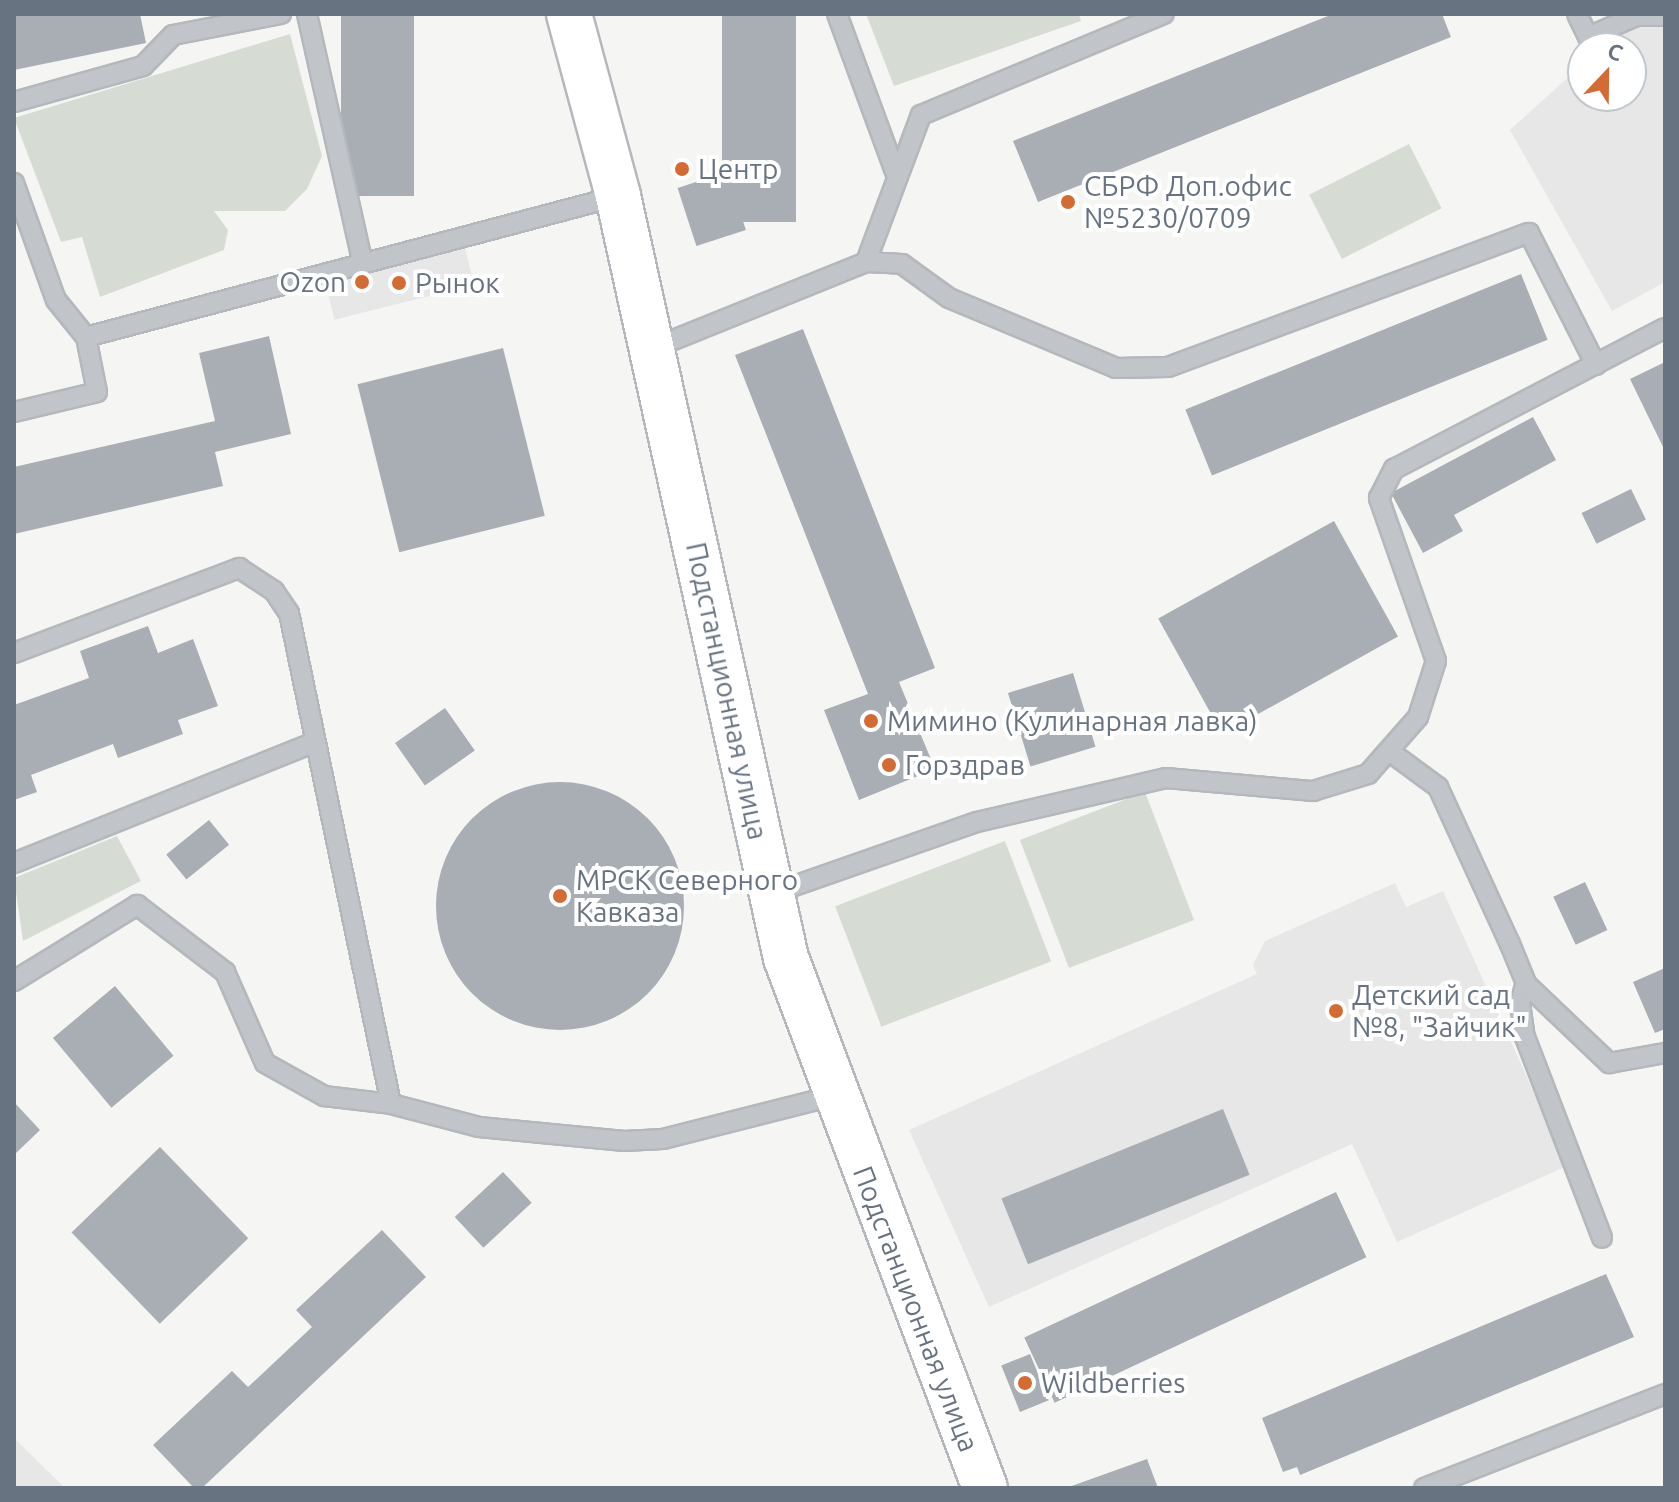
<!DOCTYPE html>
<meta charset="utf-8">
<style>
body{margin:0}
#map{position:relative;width:1679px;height:1502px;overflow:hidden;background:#f5f6f3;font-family:Ubuntu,sans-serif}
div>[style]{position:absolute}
.built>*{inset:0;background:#e6e7e6;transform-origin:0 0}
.green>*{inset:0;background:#d6dcd4;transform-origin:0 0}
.building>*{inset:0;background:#a8aeb4;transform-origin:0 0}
.round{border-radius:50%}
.roads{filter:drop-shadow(2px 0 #b4b8bc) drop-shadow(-2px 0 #b4b8bc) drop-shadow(0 2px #b4b8bc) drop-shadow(0 -2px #b4b8bc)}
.lane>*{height:18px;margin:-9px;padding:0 9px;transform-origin:9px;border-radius:9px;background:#c1c4c8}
.secondary>*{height:44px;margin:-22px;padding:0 22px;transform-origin:22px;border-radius:22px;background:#fff}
.dots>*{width:22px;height:22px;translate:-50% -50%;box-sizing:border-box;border:4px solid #fff;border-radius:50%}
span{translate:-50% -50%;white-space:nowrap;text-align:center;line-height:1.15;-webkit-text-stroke:8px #fff;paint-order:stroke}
.poi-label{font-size:28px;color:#677381}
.left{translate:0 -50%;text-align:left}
.right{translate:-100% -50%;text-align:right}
.street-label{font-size:28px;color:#677381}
.frame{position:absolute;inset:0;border:16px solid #677381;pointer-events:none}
.north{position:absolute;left:1567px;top:32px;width:80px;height:80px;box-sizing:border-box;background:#fff;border:2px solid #c2c7cd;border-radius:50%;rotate:22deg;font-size:22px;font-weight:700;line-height:32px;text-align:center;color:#677381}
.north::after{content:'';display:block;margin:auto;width:28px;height:36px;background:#d36b35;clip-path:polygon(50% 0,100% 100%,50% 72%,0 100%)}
</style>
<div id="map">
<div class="built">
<i style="clip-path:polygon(1665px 14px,1665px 282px,1612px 311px,1510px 130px,1583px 64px,1583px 96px,1631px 96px,1631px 48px,1601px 48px,1636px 16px)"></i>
<i style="left:465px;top:248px;width:38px;height:144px;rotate:76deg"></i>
<i style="clip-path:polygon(1395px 883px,1406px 907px,1443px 891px,1567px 1166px,1397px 1242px,1352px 1144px,989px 1307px,909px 1130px,1257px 974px,1253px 965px,1265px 941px)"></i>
<i style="clip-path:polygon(14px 1438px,65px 1488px,14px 1488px)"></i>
</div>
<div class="green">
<i style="clip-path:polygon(866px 14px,1079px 14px,1081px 21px,894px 86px)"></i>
<i style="clip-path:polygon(290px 34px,322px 156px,307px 189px,285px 211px,214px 211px,228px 230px,224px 250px,100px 297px,82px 237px,61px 242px,14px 118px)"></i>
<i style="left:1409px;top:144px;width:72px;height:112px;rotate:63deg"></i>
<i style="left:1145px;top:792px;width:137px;height:134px;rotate:69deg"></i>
<i style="clip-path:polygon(117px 836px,141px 881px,23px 941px,14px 878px)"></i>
<i style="left:1005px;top:841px;width:129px;height:182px;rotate:69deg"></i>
</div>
<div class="building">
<i style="clip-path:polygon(14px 14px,140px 14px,146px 43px,14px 70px)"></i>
<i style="left:341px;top:14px;width:73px;height:182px"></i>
<i style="left:722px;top:14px;width:74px;height:208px"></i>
<i style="clip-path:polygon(1333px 14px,1442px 14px,1451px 37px,1038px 202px,1013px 141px)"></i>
<i style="left:727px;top:172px;width:61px;height:52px;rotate:72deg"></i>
<i style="left:1521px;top:274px;width:71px;height:362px;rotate:68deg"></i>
<i style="clip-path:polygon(803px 329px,935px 668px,899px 682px,935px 769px,859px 800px,824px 710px,868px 694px,735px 355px)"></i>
<i style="clip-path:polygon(269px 336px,291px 434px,215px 452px,223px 486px,14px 534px,14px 467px,215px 421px,199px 353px)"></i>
<i style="left:503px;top:348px;width:173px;height:150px;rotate:76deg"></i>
<i style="clip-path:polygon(1665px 362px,1665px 451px,1630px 379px)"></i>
<i style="clip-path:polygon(1533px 417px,1556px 460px,1454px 515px,1463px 531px,1423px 553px,1391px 493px)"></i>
<i style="left:1631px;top:489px;width:34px;height:55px;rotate:64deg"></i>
<i style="left:1334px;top:521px;width:132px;height:201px;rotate:61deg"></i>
<i style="clip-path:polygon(148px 626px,158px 653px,193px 639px,218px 706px,178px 720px,183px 734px,118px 758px,113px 744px,31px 775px,37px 792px,14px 800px,14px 705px,89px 678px,80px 651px)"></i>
<i style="left:1073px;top:673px;width:77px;height:68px;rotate:73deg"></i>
<i style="left:445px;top:708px;width:52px;height:61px;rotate:55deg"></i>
<i class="round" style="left:436px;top:782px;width:248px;height:248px"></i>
<i style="left:209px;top:820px;width:32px;height:55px;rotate:51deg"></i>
<i style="left:1585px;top:882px;width:53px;height:35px;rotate:65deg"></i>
<i style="clip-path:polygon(1665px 968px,1665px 1029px,1655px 1033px,1633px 982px)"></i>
<i style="left:115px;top:986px;width:91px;height:81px;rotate:50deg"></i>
<i style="clip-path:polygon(14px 1102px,40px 1130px,14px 1155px)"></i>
<i style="left:1223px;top:1109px;width:71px;height:239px;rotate:68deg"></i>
<i style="left:160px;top:1147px;width:127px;height:123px;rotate:46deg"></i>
<i style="left:503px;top:1172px;width:42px;height:66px;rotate:47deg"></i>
<i style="left:1336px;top:1192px;width:72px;height:344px;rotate:65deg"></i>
<i style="clip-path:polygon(382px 1230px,426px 1277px,202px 1488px,194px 1488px,153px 1445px,232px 1371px,248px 1387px,312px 1327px,296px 1310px)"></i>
<i style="clip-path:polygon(1606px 1274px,1634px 1337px,1300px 1475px,1297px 1467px,1283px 1472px,1262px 1418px)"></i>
<i style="left:1030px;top:1354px;width:50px;height:31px;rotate:68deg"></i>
<i style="clip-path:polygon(1147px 1459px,1158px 1488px,1066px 1488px)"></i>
</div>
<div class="roads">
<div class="lane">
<i style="left:307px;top:14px;width:256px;rotate:77.4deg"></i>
<i style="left:837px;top:14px;width:171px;rotate:69.8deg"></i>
<i style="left:1577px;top:14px;width:25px;rotate:64deg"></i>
<i style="left:1588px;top:37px;width:52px;rotate:-23.6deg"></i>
<i style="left:1636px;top:16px;width:29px"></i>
<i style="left:14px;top:102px;width:134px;rotate:-15.6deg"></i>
<i style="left:143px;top:66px;width:43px;rotate:-45.9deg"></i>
<i style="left:173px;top:35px;width:110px;rotate:-11deg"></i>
<i style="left:14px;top:183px;width:124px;rotate:70.3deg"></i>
<i style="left:56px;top:300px;width:48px;rotate:51deg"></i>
<i style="left:866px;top:262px;width:36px;rotate:3deg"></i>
<i style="left:902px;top:264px;width:58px;rotate:35.9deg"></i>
<i style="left:949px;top:298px;width:181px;rotate:22.7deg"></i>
<i style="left:1116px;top:368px;width:52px;rotate:-1.1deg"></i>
<i style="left:1168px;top:367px;width:385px;rotate:-20.4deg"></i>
<i style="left:1529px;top:233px;width:148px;rotate:63.1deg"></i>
<i style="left:651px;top:349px;width:232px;rotate:-22deg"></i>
<i style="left:866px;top:262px;width:157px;rotate:-69.5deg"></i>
<i style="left:921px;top:115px;width:263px;rotate:-22.6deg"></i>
<i style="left:14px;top:412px;width:85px;rotate:-13.5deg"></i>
<i style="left:97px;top:392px;width:56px;rotate:-101.3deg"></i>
<i style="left:86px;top:337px;width:550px;rotate:-14.84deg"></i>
<i style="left:14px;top:653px;width:241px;rotate:-20.7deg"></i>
<i style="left:239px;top:568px;width:42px;rotate:33.3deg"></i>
<i style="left:274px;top:591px;width:27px;rotate:56deg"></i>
<i style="left:289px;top:613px;width:501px;rotate:78.26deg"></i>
<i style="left:391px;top:1104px;width:91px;rotate:14.6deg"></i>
<i style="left:479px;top:1127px;width:146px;rotate:5.5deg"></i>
<i style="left:624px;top:1141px;width:39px;rotate:-3deg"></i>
<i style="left:663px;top:1139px;width:175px;rotate:-14.2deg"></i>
<i style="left:1393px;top:754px;width:56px;rotate:36.3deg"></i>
<i style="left:1438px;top:787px;width:173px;rotate:65.4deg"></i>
<i style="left:1510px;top:944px;width:42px;rotate:67.7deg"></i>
<i style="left:1526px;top:983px;width:21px;rotate:107deg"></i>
<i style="left:1520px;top:1003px;width:34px;rotate:82deg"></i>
<i style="left:1525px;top:1037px;width:215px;rotate:69deg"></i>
<i style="left:14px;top:863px;width:322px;rotate:-21.9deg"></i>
<i style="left:771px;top:894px;width:218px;rotate:-19.3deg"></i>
<i style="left:977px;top:822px;width:194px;rotate:-13.1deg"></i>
<i style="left:1166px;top:778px;width:148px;rotate:5.1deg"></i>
<i style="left:1313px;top:791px;width:58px;rotate:-17.2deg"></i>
<i style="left:1368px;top:774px;width:76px;rotate:-48.7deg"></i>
<i style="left:1418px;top:717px;width:59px;rotate:-72.2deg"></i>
<i style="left:1436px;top:661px;width:173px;rotate:-109.3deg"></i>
<i style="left:1379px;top:498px;width:33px;rotate:-63deg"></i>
<i style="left:1394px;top:469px;width:305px;rotate:-27.5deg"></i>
<i style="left:14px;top:981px;width:145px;rotate:-31.7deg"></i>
<i style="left:137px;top:905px;width:111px;rotate:37.3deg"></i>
<i style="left:225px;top:972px;width:99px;rotate:66.3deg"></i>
<i style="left:265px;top:1063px;width:68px;rotate:29.2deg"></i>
<i style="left:324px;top:1096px;width:67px;rotate:6.8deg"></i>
<i style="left:1526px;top:984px;width:115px;rotate:43.6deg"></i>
<i style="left:1609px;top:1063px;width:57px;rotate:-10.1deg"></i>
<i style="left:1424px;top:1488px;width:259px;rotate:-21.3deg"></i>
</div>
<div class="secondary">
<i style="left:569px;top:14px;width:188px;rotate:74.9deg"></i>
<i style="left:618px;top:196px;width:780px;rotate:77.57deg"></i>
<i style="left:786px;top:958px;width:566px;rotate:69.42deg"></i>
</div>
</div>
<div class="dots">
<i style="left:682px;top:169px;background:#d36b35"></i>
<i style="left:1068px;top:202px;background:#d36b35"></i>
<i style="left:362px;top:282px;background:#d36b35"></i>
<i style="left:399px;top:283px;background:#d36b35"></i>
<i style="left:871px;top:721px;background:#d36b35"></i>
<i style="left:889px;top:765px;background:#d36b35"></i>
<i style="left:560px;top:896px;background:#d36b35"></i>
<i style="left:1336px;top:1011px;background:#d36b35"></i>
<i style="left:1025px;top:1383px;background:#d36b35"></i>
</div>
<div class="poi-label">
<span class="left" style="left:698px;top:169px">Центр</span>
<span class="left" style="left:1084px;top:202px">СБРФ Доп.офис<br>№5230/0709</span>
<span class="right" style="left:346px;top:282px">Ozon</span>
<span class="left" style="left:415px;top:283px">Рынок</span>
<span class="left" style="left:887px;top:721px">Мимино (Кулинарная лавка)</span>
<span class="left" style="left:905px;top:765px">Горздрав</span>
<span class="left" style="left:576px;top:896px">МРСК Северного<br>Кавказа</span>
<span class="left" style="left:1352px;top:1011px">Детский сад<br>№8, "Зайчик"</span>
<span class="left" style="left:1041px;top:1383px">Wildberries</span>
</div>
<div class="street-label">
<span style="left:727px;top:691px;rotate:78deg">Подстанционная улица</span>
<span style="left:916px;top:1309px;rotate:69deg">Подстанционная улица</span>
</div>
<div class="frame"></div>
<div class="north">С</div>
</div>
